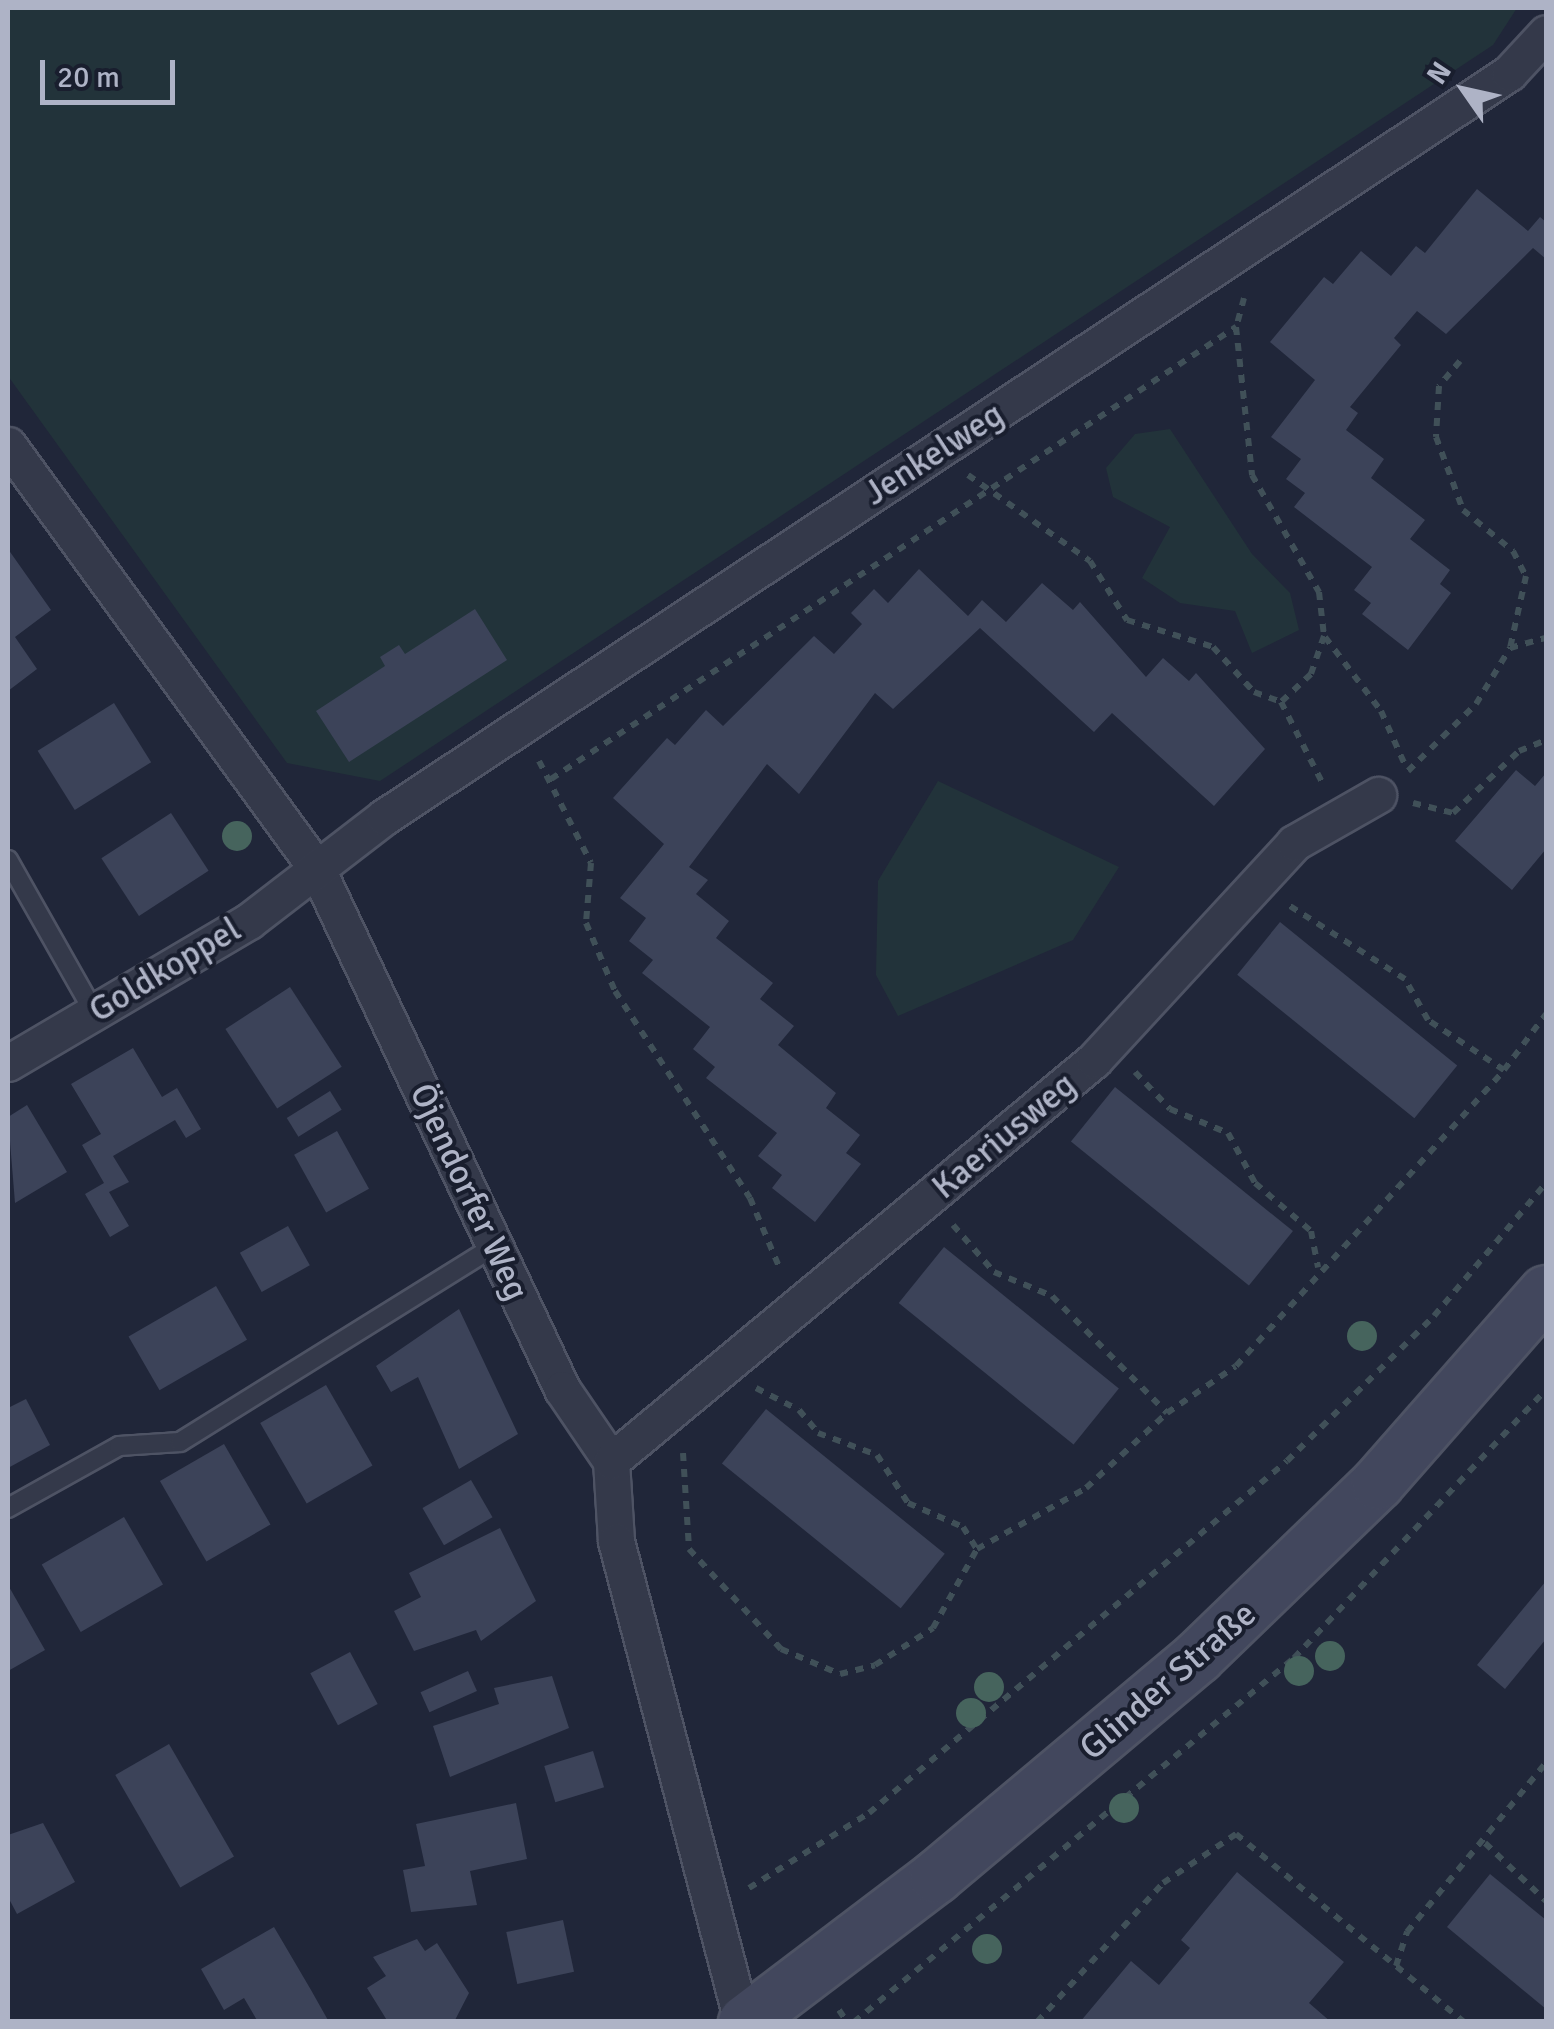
<!DOCTYPE html>
<meta charset="utf-8">
<style>
body{margin:0}
#map{position:relative;width:1554px;height:2029px;overflow:hidden;background:#202639;font-family:Signika,sans-serif}
div>[style]{position:absolute}
.green>*{inset:0;background:#22333a}
.building>*{inset:0;background:#3c4359;transform-origin:0 0}
.path>*{height:6px;margin-top:-3px;transform-origin:0;background:repeating-linear-gradient(90deg,#405058 0 8px,transparent 0 16px)}
.roads{filter:drop-shadow(2px 0 #4e5364) drop-shadow(-2px 0 #4e5364) drop-shadow(0 2px #4e5364) drop-shadow(0 -2px #4e5364)}
.service>*{height:18px;margin:-9px;padding:0 9px;transform-origin:9px;border-radius:9px;background:#34394a}
.minor>*{height:35px;margin:-17.5px;padding:0 17.5px;transform-origin:17.5px;border-radius:17.5px;background:#34394a}
.secondary>*{height:52px;margin:-26px;padding:0 26px;transform-origin:26px;border-radius:26px;background:#42475d}
.trees>*{width:30px;height:30px;margin:-15px;border-radius:50%;background:#46645d}
span{translate:-50% -50%;white-space:nowrap;text-align:center;line-height:1.15;-webkit-text-stroke:8px #191e2e;paint-order:stroke}
.street-label{font-size:35px;color:#aeb3c6}
.frame{position:absolute;inset:0;border:10px solid #aeb3c6;pointer-events:none}
.north{position:absolute;left:1414px;top:40px;width:100px;height:100px;-webkit-text-stroke:8px #191e2e;paint-order:stroke;rotate:304deg;font-size:28px;font-weight:700;line-height:40px;text-align:center;color:#aeb3c6}
.north::after{content:'';display:block;margin:auto;width:35px;height:45px;background:#aeb3c6;clip-path:polygon(50% 0,100% 100%,50% 72%,0 100%)}
.scale{position:absolute;left:40px;top:60px;width:135px;height:45px;box-sizing:border-box;border:5px solid #aeb3c6;border-top:0;padding-left:12px;font-size:30px;line-height:35px;white-space:nowrap;color:#aeb3c6;-webkit-text-stroke:8px #191e2e;paint-order:stroke}
</style>
<div id="map">
<div class="green">
<i style="clip-path:polygon(8px 8px,1517px 8px,1493px 45px,380px 781px,287px 763px,8px 376px)"></i>
<i style="clip-path:polygon(1170px 429px,1252px 554px,1290px 593px,1299px 630px,1252px 653px,1235px 611px,1180px 603px,1142px 578px,1170px 527px,1113px 497px,1106px 468px,1135px 434px)"></i>
<i style="clip-path:polygon(938px 781px,1119px 867px,1073px 940px,898px 1016px,876px 975px,878px 881px)"></i>
</div>
<div class="building">
<i style="clip-path:polygon(1477px 189px,1528px 231px,1540px 217px,1546px 222px,1546px 259px,1533px 248px,1446px 334px,1417px 311px,1394px 338px,1401px 345px,1350px 407px,1358px 413px,1346px 430px,1384px 459px,1371px 478px,1425px 520px,1410px 539px,1450px 570px,1440px 584px,1451px 593px,1408px 650px,1362px 614px,1371px 603px,1354px 590px,1372px 567px,1294px 507px,1305px 493px,1286px 479px,1301px 459px,1271px 437px,1315px 380px,1270px 342px,1324px 277px,1333px 284px,1361px 251px,1391px 276px,1416px 246px,1425px 253px)"></i>
<i style="clip-path:polygon(8px 549px,51px 610px,15px 637px,37px 669px,8px 691px)"></i>
<i style="clip-path:polygon(919px 569px,968px 616px,982px 600px,1006px 622px,1042px 583px,1073px 610px,1080px 602px,1146px 677px,1163px 658px,1189px 681px,1196px 673px,1265px 749px,1214px 806px,1112px 713px,1094px 732px,980px 628px,893px 709px,875px 693px,799px 794px,767px 764px,689px 867px,708px 880px,696px 894px,729px 921px,716px 938px,773px 983px,760px 999px,794px 1026px,778px 1045px,836px 1093px,826px 1108px,860px 1135px,846px 1153px,861px 1164px,815px 1222px,772px 1188px,782px 1175px,758px 1156px,777px 1133px,706px 1078px,715px 1067px,693px 1049px,710px 1027px,642px 973px,653px 960px,629px 941px,646px 918px,620px 898px,664px 844px,613px 798px,667px 738px,675px 745px,706px 710px,723px 726px,814px 636px,834px 654px,862px 624px,851px 613px,874px 589px,888px 603px)"></i>
<i style="clip-path:polygon(475px 609px,507px 660px,349px 762px,316px 711px,385px 666px,380px 657px,399px 645px,405px 654px)"></i>
<i style="left:114px;top:703px;width:70px;height:90px;rotate:58deg"></i>
<i style="clip-path:polygon(1516px 770px,1535px 786px,1546px 773px,1546px 849px,1512px 890px,1455px 841px)"></i>
<i style="left:171px;top:813px;width:69px;height:83px;rotate:57deg"></i>
<i style="left:1280px;top:922px;width:228px;height:68px;rotate:39deg"></i>
<i style="left:290px;top:987px;width:95px;height:77px;rotate:57deg"></i>
<i style="clip-path:polygon(133px 1048px,162px 1097px,177px 1088px,201px 1129px,186px 1138px,175px 1120px,113px 1156px,129px 1182px,109px 1192px,129px 1226px,110px 1237px,85px 1194px,104px 1183px,82px 1145px,101px 1134px,71px 1084px)"></i>
<i style="left:1115px;top:1087px;width:229px;height:70px;rotate:39deg"></i>
<i style="left:330px;top:1091px;width:22px;height:51px;rotate:58deg"></i>
<i style="clip-path:polygon(27px 1105px,67px 1172px,15px 1203px,8px 1117px)"></i>
<i style="left:337px;top:1131px;width:66px;height:49px;rotate:61deg"></i>
<i style="left:288px;top:1226px;width:45px;height:55px;rotate:61deg"></i>
<i style="left:944px;top:1247px;width:225px;height:72px;rotate:39deg"></i>
<i style="left:216px;top:1286px;width:62px;height:101px;rotate:60deg"></i>
<i style="clip-path:polygon(459px 1309px,518px 1434px,459px 1469px,418px 1377px,391px 1392px,376px 1366px)"></i>
<i style="left:326px;top:1385px;width:93px;height:76px;rotate:60deg"></i>
<i style="clip-path:polygon(26px 1399px,50px 1445px,8px 1468px,8px 1408px)"></i>
<i style="left:766px;top:1409px;width:230px;height:70px;rotate:39deg"></i>
<i style="left:224px;top:1444px;width:93px;height:74px;rotate:60deg"></i>
<i style="left:471px;top:1480px;width:43px;height:56px;rotate:60deg"></i>
<i style="left:124px;top:1517px;width:78px;height:95px;rotate:60deg"></i>
<i style="clip-path:polygon(500px 1528px,536px 1601px,481px 1641px,476px 1630px,414px 1651px,394px 1611px,421px 1597px,409px 1573px)"></i>
<i style="clip-path:polygon(1546px 1581px,1546px 1639px,1505px 1689px,1477px 1665px)"></i>
<i style="clip-path:polygon(8px 1585px,45px 1650px,8px 1671px)"></i>
<i style="left:350px;top:1652px;width:59px;height:45px;rotate:62deg"></i>
<i style="left:468px;top:1671px;width:22px;height:52px;rotate:66deg"></i>
<i style="clip-path:polygon(552px 1676px,569px 1728px,450px 1777px,433px 1726px,499px 1704px,494px 1688px)"></i>
<i style="left:169px;top:1744px;width:130px;height:62px;rotate:60deg"></i>
<i style="left:593px;top:1751px;width:38px;height:51px;rotate:73deg"></i>
<i style="clip-path:polygon(516px 1803px,527px 1859px,470px 1871px,477px 1905px,411px 1912px,403px 1870px,425px 1866px,416px 1824px)"></i>
<i style="clip-path:polygon(43px 1823px,75px 1882px,17px 1914px,8px 1897px,8px 1835px)"></i>
<i style="clip-path:polygon(1237px 1872px,1344px 1962px,1309px 2003px,1331px 2022px,1080px 2022px,1131px 1961px,1159px 1985px,1190px 1948px,1181px 1940px)"></i>
<i style="clip-path:polygon(1490px 1874px,1546px 1920px,1546px 2009px,1447px 1927px)"></i>
<i style="left:563px;top:1920px;width:53px;height:58px;rotate:78deg"></i>
<i style="clip-path:polygon(274px 1927px,311px 1990px,329px 2022px,258px 2022px,244px 1998px,224px 2010px,201px 1969px)"></i>
<i style="clip-path:polygon(417px 1939px,425px 1951px,437px 1943px,469px 1993px,454px 2022px,388px 2022px,367px 1988px,386px 1976px,373px 1957px)"></i>
</div>
<div class="path">
<i style="left:1244px;top:298px;width:30px;rotate:105deg"></i>
<i style="left:1236px;top:327px;width:149px;rotate:83.8deg"></i>
<i style="left:1252px;top:475px;width:135px;rotate:60.2deg"></i>
<i style="left:1319px;top:592px;width:44px;rotate:83.5deg"></i>
<i style="left:1324px;top:636px;width:40px;rotate:108.9deg"></i>
<i style="left:1311px;top:674px;width:41px;rotate:137deg"></i>
<i style="left:1460px;top:361px;width:33px;rotate:130deg"></i>
<i style="left:1439px;top:386px;width:51px;rotate:93.4deg"></i>
<i style="left:1436px;top:437px;width:78px;rotate:69.7deg"></i>
<i style="left:1463px;top:510px;width:65px;rotate:39.4deg"></i>
<i style="left:1513px;top:551px;width:28px;rotate:63deg"></i>
<i style="left:1526px;top:576px;width:74px;rotate:102.5deg"></i>
<i style="left:968px;top:475px;width:149px;rotate:35.2deg"></i>
<i style="left:1090px;top:561px;width:70px;rotate:57.9deg"></i>
<i style="left:1127px;top:620px;width:90px;rotate:17.4deg"></i>
<i style="left:1213px;top:647px;width:61px;rotate:47.7deg"></i>
<i style="left:1254px;top:692px;width:29px;rotate:20deg"></i>
<i style="left:1281px;top:702px;width:92px;rotate:62.9deg"></i>
<i style="left:1325px;top:637px;width:93px;rotate:52.9deg"></i>
<i style="left:1381px;top:711px;width:59px;rotate:66deg"></i>
<i style="left:539px;top:761px;width:114px;rotate:63deg"></i>
<i style="left:591px;top:863px;width:60px;rotate:94.8deg"></i>
<i style="left:586px;top:923px;width:74px;rotate:66.9deg"></i>
<i style="left:615px;top:991px;width:247px;rotate:56.9deg"></i>
<i style="left:750px;top:1198px;width:77px;rotate:67.1deg"></i>
<i style="left:1408px;top:771px;width:95px;rotate:-44.6deg"></i>
<i style="left:1476px;top:704px;width:66px;rotate:-58.7deg"></i>
<i style="left:1510px;top:648px;width:37px;rotate:-16deg"></i>
<i style="left:551px;top:779px;width:821px;rotate:-33.42deg"></i>
<i style="left:1413px;top:803px;width:41px;rotate:14deg"></i>
<i style="left:1453px;top:813px;width:91px;rotate:-43.2deg"></i>
<i style="left:1519px;top:751px;width:29px;rotate:-22deg"></i>
<i style="left:1504px;top:1070px;width:70px;rotate:-53.1deg"></i>
<i style="left:1135px;top:1072px;width:51px;rotate:46.6deg"></i>
<i style="left:1170px;top:1109px;width:63px;rotate:22.5deg"></i>
<i style="left:1228px;top:1133px;width:57px;rotate:61.6deg"></i>
<i style="left:1255px;top:1183px;width:74px;rotate:40.6deg"></i>
<i style="left:1311px;top:1231px;width:37px;rotate:79deg"></i>
<i style="left:953px;top:1225px;width:62px;rotate:48.9deg"></i>
<i style="left:994px;top:1272px;width:63px;rotate:22.5deg"></i>
<i style="left:1052px;top:1296px;width:164px;rotate:45.5deg"></i>
<i style="left:1167px;top:1413px;width:83px;rotate:-34.3deg"></i>
<i style="left:1236px;top:1366px;width:399px;rotate:-47.8deg"></i>
<i style="left:1504px;top:1070px;width:91px;rotate:-146.7deg"></i>
<i style="left:1428px;top:1020px;width:47px;rotate:-119.3deg"></i>
<i style="left:1405px;top:979px;width:140px;rotate:-147.6deg"></i>
<i style="left:756px;top:1388px;width:48px;rotate:27.1deg"></i>
<i style="left:799px;top:1410px;width:30px;rotate:50deg"></i>
<i style="left:818px;top:1433px;width:63px;rotate:20.4deg"></i>
<i style="left:877px;top:1455px;width:57px;rotate:57.1deg"></i>
<i style="left:908px;top:1503px;width:60px;rotate:23.6deg"></i>
<i style="left:963px;top:1527px;width:26px;rotate:58deg"></i>
<i style="left:977px;top:1549px;width:125px;rotate:-29.2deg"></i>
<i style="left:1086px;top:1488px;width:110px;rotate:-42.8deg"></i>
<i style="left:683px;top:1453px;width:96px;rotate:86.4deg"></i>
<i style="left:689px;top:1549px;width:136px;rotate:47.4deg"></i>
<i style="left:781px;top:1649px;width:64px;rotate:23deg"></i>
<i style="left:840px;top:1674px;width:36px;rotate:-14deg"></i>
<i style="left:875px;top:1665px;width:69px;rotate:-32.5deg"></i>
<i style="left:933px;top:1628px;width:90px;rotate:-60.9deg"></i>
<i style="left:1485px;top:1843px;width:84px;rotate:43.6deg"></i>
<i style="left:749px;top:1888px;width:142px;rotate:-32deg"></i>
<i style="left:869px;top:1813px;width:546px;rotate:-40.1deg"></i>
<i style="left:1287px;top:1461px;width:206px;rotate:-44.6deg"></i>
<i style="left:1434px;top:1316px;width:174px;rotate:-49.9deg"></i>
<i style="left:1396px;top:1966px;width:36px;rotate:-72deg"></i>
<i style="left:1407px;top:1932px;width:219px;rotate:-50.6deg"></i>
<i style="left:839px;top:2010px;width:14px;rotate:56deg"></i>
<i style="left:854px;top:2022px;width:571px;rotate:-39.6deg"></i>
<i style="left:1294px;top:1658px;width:368px;rotate:-46.8deg"></i>
<i style="left:1037px;top:2022px;width:188px;rotate:-47.8deg"></i>
<i style="left:1163px;top:1883px;width:88px;rotate:-33.9deg"></i>
<i style="left:1236px;top:1834px;width:296px;rotate:39.5deg"></i>
</div>
<div class="roads">
<div class="service">
<i style="left:8px;top:860px;width:175px;rotate:60.5deg"></i>
<i style="left:8px;top:1508px;width:127px;rotate:-29.2deg"></i>
<i style="left:119px;top:1446px;width:61px;rotate:-3.8deg"></i>
<i style="left:180px;top:1442px;width:371px;rotate:-31.9deg"></i>
</div>
<div class="minor">
<i style="left:8px;top:445px;width:525px;rotate:53.92deg"></i>
<i style="left:317px;top:869px;width:575px;rotate:64.77deg"></i>
<i style="left:562px;top:1389px;width:87px;rotate:55.8deg"></i>
<i style="left:611px;top:1461px;width:80px;rotate:86.4deg"></i>
<i style="left:616px;top:1541px;width:497px;rotate:75.3deg"></i>
<i style="left:8px;top:1063px;width:280px;rotate:-30.5deg"></i>
<i style="left:249px;top:921px;width:170px;rotate:-37.6deg"></i>
<i style="left:384px;top:817px;width:1349px;rotate:-33.48deg"></i>
<i style="left:1509px;top:73px;width:54px;rotate:-47.2deg"></i>
<i style="left:611px;top:1461px;width:628px;rotate:-39.7deg"></i>
<i style="left:1094px;top:1060px;width:295px;rotate:-47.3deg"></i>
<i style="left:1294px;top:843px;width:97px;rotate:-29.7deg"></i>
</div>
<div class="secondary">
<i style="left:745px;top:2022px;width:240px;rotate:-37.2deg"></i>
<i style="left:936px;top:1877px;width:342px;rotate:-40deg"></i>
<i style="left:1198px;top:1657px;width:250px;rotate:-44deg"></i>
<i style="left:1378px;top:1483px;width:254px;rotate:-48.7deg"></i>
</div>
</div>
<div class="trees">
<i style="left:237px;top:836px"></i>
<i style="left:1362px;top:1336px"></i>
<i style="left:1330px;top:1656px"></i>
<i style="left:1299px;top:1671px"></i>
<i style="left:989px;top:1687px"></i>
<i style="left:971px;top:1713px"></i>
<i style="left:1124px;top:1808px"></i>
<i style="left:987px;top:1949px"></i>
</div>
<div class="street-label">
<span style="left:934px;top:454px;rotate:-33deg">Jenkelweg</span>
<span style="left:165px;top:970px;rotate:-31deg">Goldkoppel</span>
<span style="left:1004px;top:1136px;rotate:-40deg">Kaeriusweg</span>
<span style="left:469px;top:1192px;rotate:65deg">Öjendorfer Weg</span>
<span style="left:1168px;top:1681px;rotate:-41deg">Glinder Straße</span>
</div>
<div class="frame"></div>
<div class="north">N</div>
<div class="scale">20 m</div>
</div>
